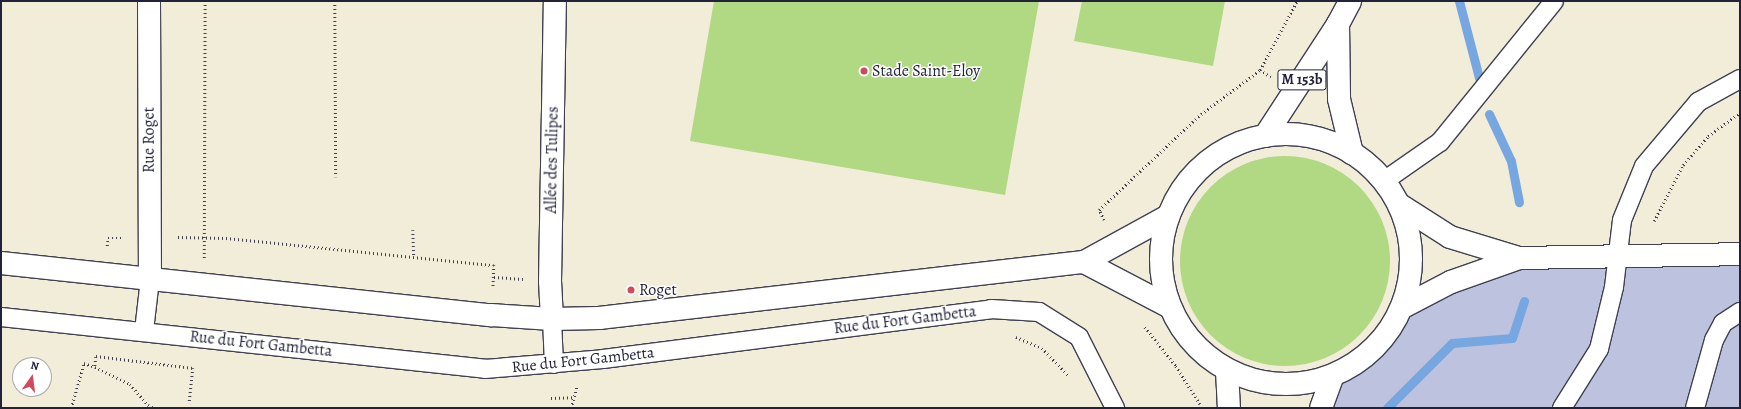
<!DOCTYPE html>
<meta charset="utf-8">
<style>
body{margin:0}
#map{position:relative;width:1741px;height:409px;overflow:hidden;background:#f2edd8;font-family:Alegreya,serif}
div>[style]{position:absolute}
.industrial>*{inset:0;background:#bdc3de}
.green>*{inset:0;background:#b1d882}
.round{border-radius:50%}
.stream>*{height:9px;margin:-4.5px;padding:0 4.5px;transform-origin:4.5px;border-radius:4.5px;background:#76a7e1}
.path>*{height:2.5px;margin-top:-1.25px;transform-origin:0;background:repeating-linear-gradient(90deg,#414053 0 1px,transparent 0 4px)}
.roads{filter:drop-shadow(1px 0 #414053) drop-shadow(-1px 0 #414053) drop-shadow(0 1px #414053) drop-shadow(0 -1px #414053)}
.lane>*{height:18px;margin:-9px;padding:0 9px;transform-origin:9px;border-radius:9px;background:#fff}
.street>*{height:22px;margin:-11px;padding:0 11px;transform-origin:11px;border-radius:11px;background:#fff}
.secondary>*{height:22px;margin:-11px;padding:0 11px;transform-origin:11px;border-radius:11px;background:#fff}
.primary>*{height:22px;margin:-11px;padding:0 11px;transform-origin:11px;border-radius:11px;background:#fff}
.primary>.ring{margin:-11px;padding:0;box-sizing:content-box;background:none;border:22px solid #fff;border-radius:50%}
.dots>*{width:11px;height:11px;translate:-50% -50%;box-sizing:border-box;border:2px solid #fff;border-radius:50%}
span{translate:-50% -50%;white-space:nowrap;text-align:center;line-height:1.15;-webkit-text-stroke:3px #fff;paint-order:stroke}
.shield-label span{padding:1px 3px;background:#fff;border:1px solid;border-radius:3px;-webkit-text-stroke-width:0}
.shield-label{font-size:15px;color:#22223b;font-weight:700}
.poi-label{font-size:16px;color:#22223b}
.left{translate:0 -50%;text-align:left}
.street-label{font-size:16px;color:#22223b}
.frame{position:absolute;inset:0;border:2px solid #22223b;pointer-events:none}
.north{position:absolute;left:12px;top:357px;width:40px;height:40px;box-sizing:border-box;background:#fff;border:1px solid #a7a7b1;border-radius:50%;rotate:14deg;font-size:11px;font-weight:700;line-height:16px;text-align:center;color:#22223b}
.north::after{content:'';display:block;margin:auto;width:14px;height:18px;background:#d1495b;clip-path:polygon(50% 0,100% 100%,50% 72%,0 100%)}
</style>
<div id="map">
<div class="industrial">
<i style="clip-path:polygon(1740px 254px,1740px 408px,1321px 408px,1332px 377px,1355px 365px,1376px 348px,1391px 329px,1403px 307px,1519px 258px)"></i>
</div>
<div class="green">
<i style="clip-path:polygon(714px 1px,1039px 1px,1005px 195px,690px 141px)"></i>
<i style="clip-path:polygon(1082px 1px,1225px 1px,1213px 66px,1074px 41px)"></i>
<i class="round" style="left:1180px;top:156px;width:210px;height:210px"></i>
</div>
<div class="stream">
<i style="left:1459px;top:1px;width:80px;rotate:75.4deg"></i>
<i style="left:1489px;top:114px;width:52px;rotate:64.9deg"></i>
<i style="left:1511px;top:161px;width:42px;rotate:79deg"></i>
<i style="left:1387px;top:408px;width:92px;rotate:-45deg"></i>
<i style="left:1452px;top:343px;width:60px;rotate:-4.8deg"></i>
<i style="left:1512px;top:338px;width:39px;rotate:-72deg"></i>
</div>
<div class="path">
<i style="left:335px;top:1px;width:176px;rotate:89.7deg"></i>
<i style="left:1260px;top:70px;width:13px;rotate:32deg"></i>
<i style="left:1104px;top:220px;width:11px;rotate:-117deg"></i>
<i style="left:1099px;top:210px;width:140px;rotate:-43.3deg"></i>
<i style="left:1201px;top:114px;width:74px;rotate:-36.7deg"></i>
<i style="left:1260px;top:70px;width:78px;rotate:-61.8deg"></i>
<i style="left:1654px;top:221px;width:63px;rotate:-62.6deg"></i>
<i style="left:1683px;top:165px;width:38px;rotate:-49deg"></i>
<i style="left:1708px;top:136px;width:39px;rotate:-36deg"></i>
<i style="left:413px;top:230px;width:27px;rotate:88deg"></i>
<i style="left:178px;top:237px;width:48px;rotate:1.2deg"></i>
<i style="left:226px;top:238px;width:269px;rotate:5.8deg"></i>
<i style="left:494px;top:265px;width:23px;rotate:92deg"></i>
<i style="left:107px;top:246px;width:8px;rotate:-83deg"></i>
<i style="left:108px;top:238px;width:15px"></i>
<i style="left:204px;top:258px;width:257px;rotate:-89.8deg"></i>
<i style="left:494px;top:277px;width:29px;rotate:4deg"></i>
<i style="left:1145px;top:327px;width:50px;rotate:51.5deg"></i>
<i style="left:1176px;top:366px;width:45px;rotate:57.7deg"></i>
<i style="left:1016px;top:337px;width:28px;rotate:23deg"></i>
<i style="left:1042px;top:348px;width:39px;rotate:46deg"></i>
<i style="left:96px;top:356px;width:98px;rotate:7.1deg"></i>
<i style="left:193px;top:368px;width:36px;rotate:96deg"></i>
<i style="left:96px;top:357px;width:10px;rotate:96deg"></i>
<i style="left:95px;top:367px;width:39px;rotate:26deg"></i>
<i style="left:130px;top:384px;width:28px;rotate:49deg"></i>
<i style="left:148px;top:405px;width:7px;rotate:27deg"></i>
<i style="left:551px;top:398px;width:23px;rotate:-2deg"></i>
<i style="left:71px;top:408px;width:47px;rotate:-73.9deg"></i>
<i style="left:84px;top:363px;width:12px;rotate:20deg"></i>
<i style="left:571px;top:408px;width:23px;rotate:-75deg"></i>
</div>
<div class="roads">
<div class="lane">
<i style="left:1384px;top:181px;width:68px;rotate:-34.9deg"></i>
<i style="left:1440px;top:142px;width:181px;rotate:-51deg"></i>
<i style="left:1px;top:317px;width:487px;rotate:6.1deg"></i>
<i style="left:485px;top:369px;width:118px;rotate:-4.8deg"></i>
<i style="left:603px;top:359px;width:391px;rotate:-7.3deg"></i>
<i style="left:991px;top:309px;width:48px;rotate:3.6deg"></i>
<i style="left:1039px;top:312px;width:47px;rotate:32deg"></i>
<i style="left:1079px;top:337px;width:80px;rotate:63.1deg"></i>
<i style="left:552px;top:319px;width:45px;rotate:87.5deg"></i>
<i style="left:144px;top:331px;width:52px;rotate:-83.4deg"></i>
<i style="left:1562px;top:408px;width:70px;rotate:-57.9deg"></i>
<i style="left:1599px;top:349px;width:64px;rotate:-76.4deg"></i>
<i style="left:1614px;top:287px;width:67px;rotate:-83.2deg"></i>
<i style="left:1622px;top:220px;width:58px;rotate:-67.8deg"></i>
<i style="left:1644px;top:166px;width:84px;rotate:-49.8deg"></i>
<i style="left:1698px;top:102px;width:48px;rotate:-28.7deg"></i>
<i style="left:1695px;top:408px;width:71px;rotate:-74.4deg"></i>
<i style="left:1714px;top:340px;width:19px;rotate:-62deg"></i>
<i style="left:1723px;top:323px;width:20px;rotate:-33deg"></i>
</div>
<div class="street">
<i style="left:149px;top:1px;width:278px;rotate:89.8deg"></i>
<i style="left:552px;top:319px;width:38px;rotate:-93deg"></i>
<i style="left:550px;top:281px;width:280px;rotate:-89deg"></i>
</div>
<div class="secondary">
<i style="left:1400px;top:205px;width:59px;rotate:32.6deg"></i>
<i style="left:1450px;top:237px;width:72px;rotate:16.9deg"></i>
<i style="left:1084px;top:262px;width:97px;rotate:27.6deg"></i>
<i style="left:1px;top:263px;width:493px;rotate:6.1deg"></i>
<i style="left:491px;top:315px;width:61px;rotate:3.8deg"></i>
<i style="left:552px;top:319px;width:47px;rotate:-1.2deg"></i>
<i style="left:599px;top:318px;width:488px;rotate:-6.6deg"></i>
<i style="left:1084px;top:262px;width:96px;rotate:-28.7deg"></i>
<i style="left:1403px;top:307px;width:54px;rotate:-27.5deg"></i>
<i style="left:1451px;top:282px;width:72px;rotate:-19.4deg"></i>
<i style="left:1519px;top:258px;width:221px;rotate:-1deg"></i>
</div>
<div class="primary">
<i style="left:1338px;top:24px;width:75px;rotate:89.2deg"></i>
<i style="left:1339px;top:99px;width:56px;rotate:76.5deg"></i>
<i class="ring" style="left:1161px;top:134px;width:228px;height:228px"></i>
<i style="left:1265px;top:136px;width:134px;rotate:-56.9deg"></i>
<i style="left:1338px;top:24px;width:26px;rotate:-62deg"></i>
<i style="left:1227px;top:371px;width:37px;rotate:87deg"></i>
<i style="left:1321px;top:408px;width:33px;rotate:-70deg"></i>
</div>
</div>
<div class="dots">
<i style="left:864px;top:71px;background:#d1495b"></i>
<i style="left:631px;top:290px;background:#d1495b"></i>
</div>
<div class="shield-label">
<span style="left:1302px;top:80px">M 153b</span>
</div>
<div class="poi-label">
<span class="left" style="left:872px;top:71px">Stade Saint-Eloy</span>
<span class="left" style="left:639px;top:290px">Roget</span>
</div>
<div class="street-label">
<span style="left:149px;top:140px;rotate:-90deg">Rue Roget</span>
<span style="left:552px;top:160px;rotate:-89deg">Allée des Tulipes</span>
<span style="left:905px;top:320px;rotate:-7deg">Rue du Fort Gambetta</span>
<span style="left:261px;top:344px;rotate:6deg">Rue du Fort Gambetta</span>
<span style="left:583px;top:360px;rotate:-6deg">Rue du Fort Gambetta</span>
</div>
<div class="frame"></div>
<div class="north">N</div>
</div>
